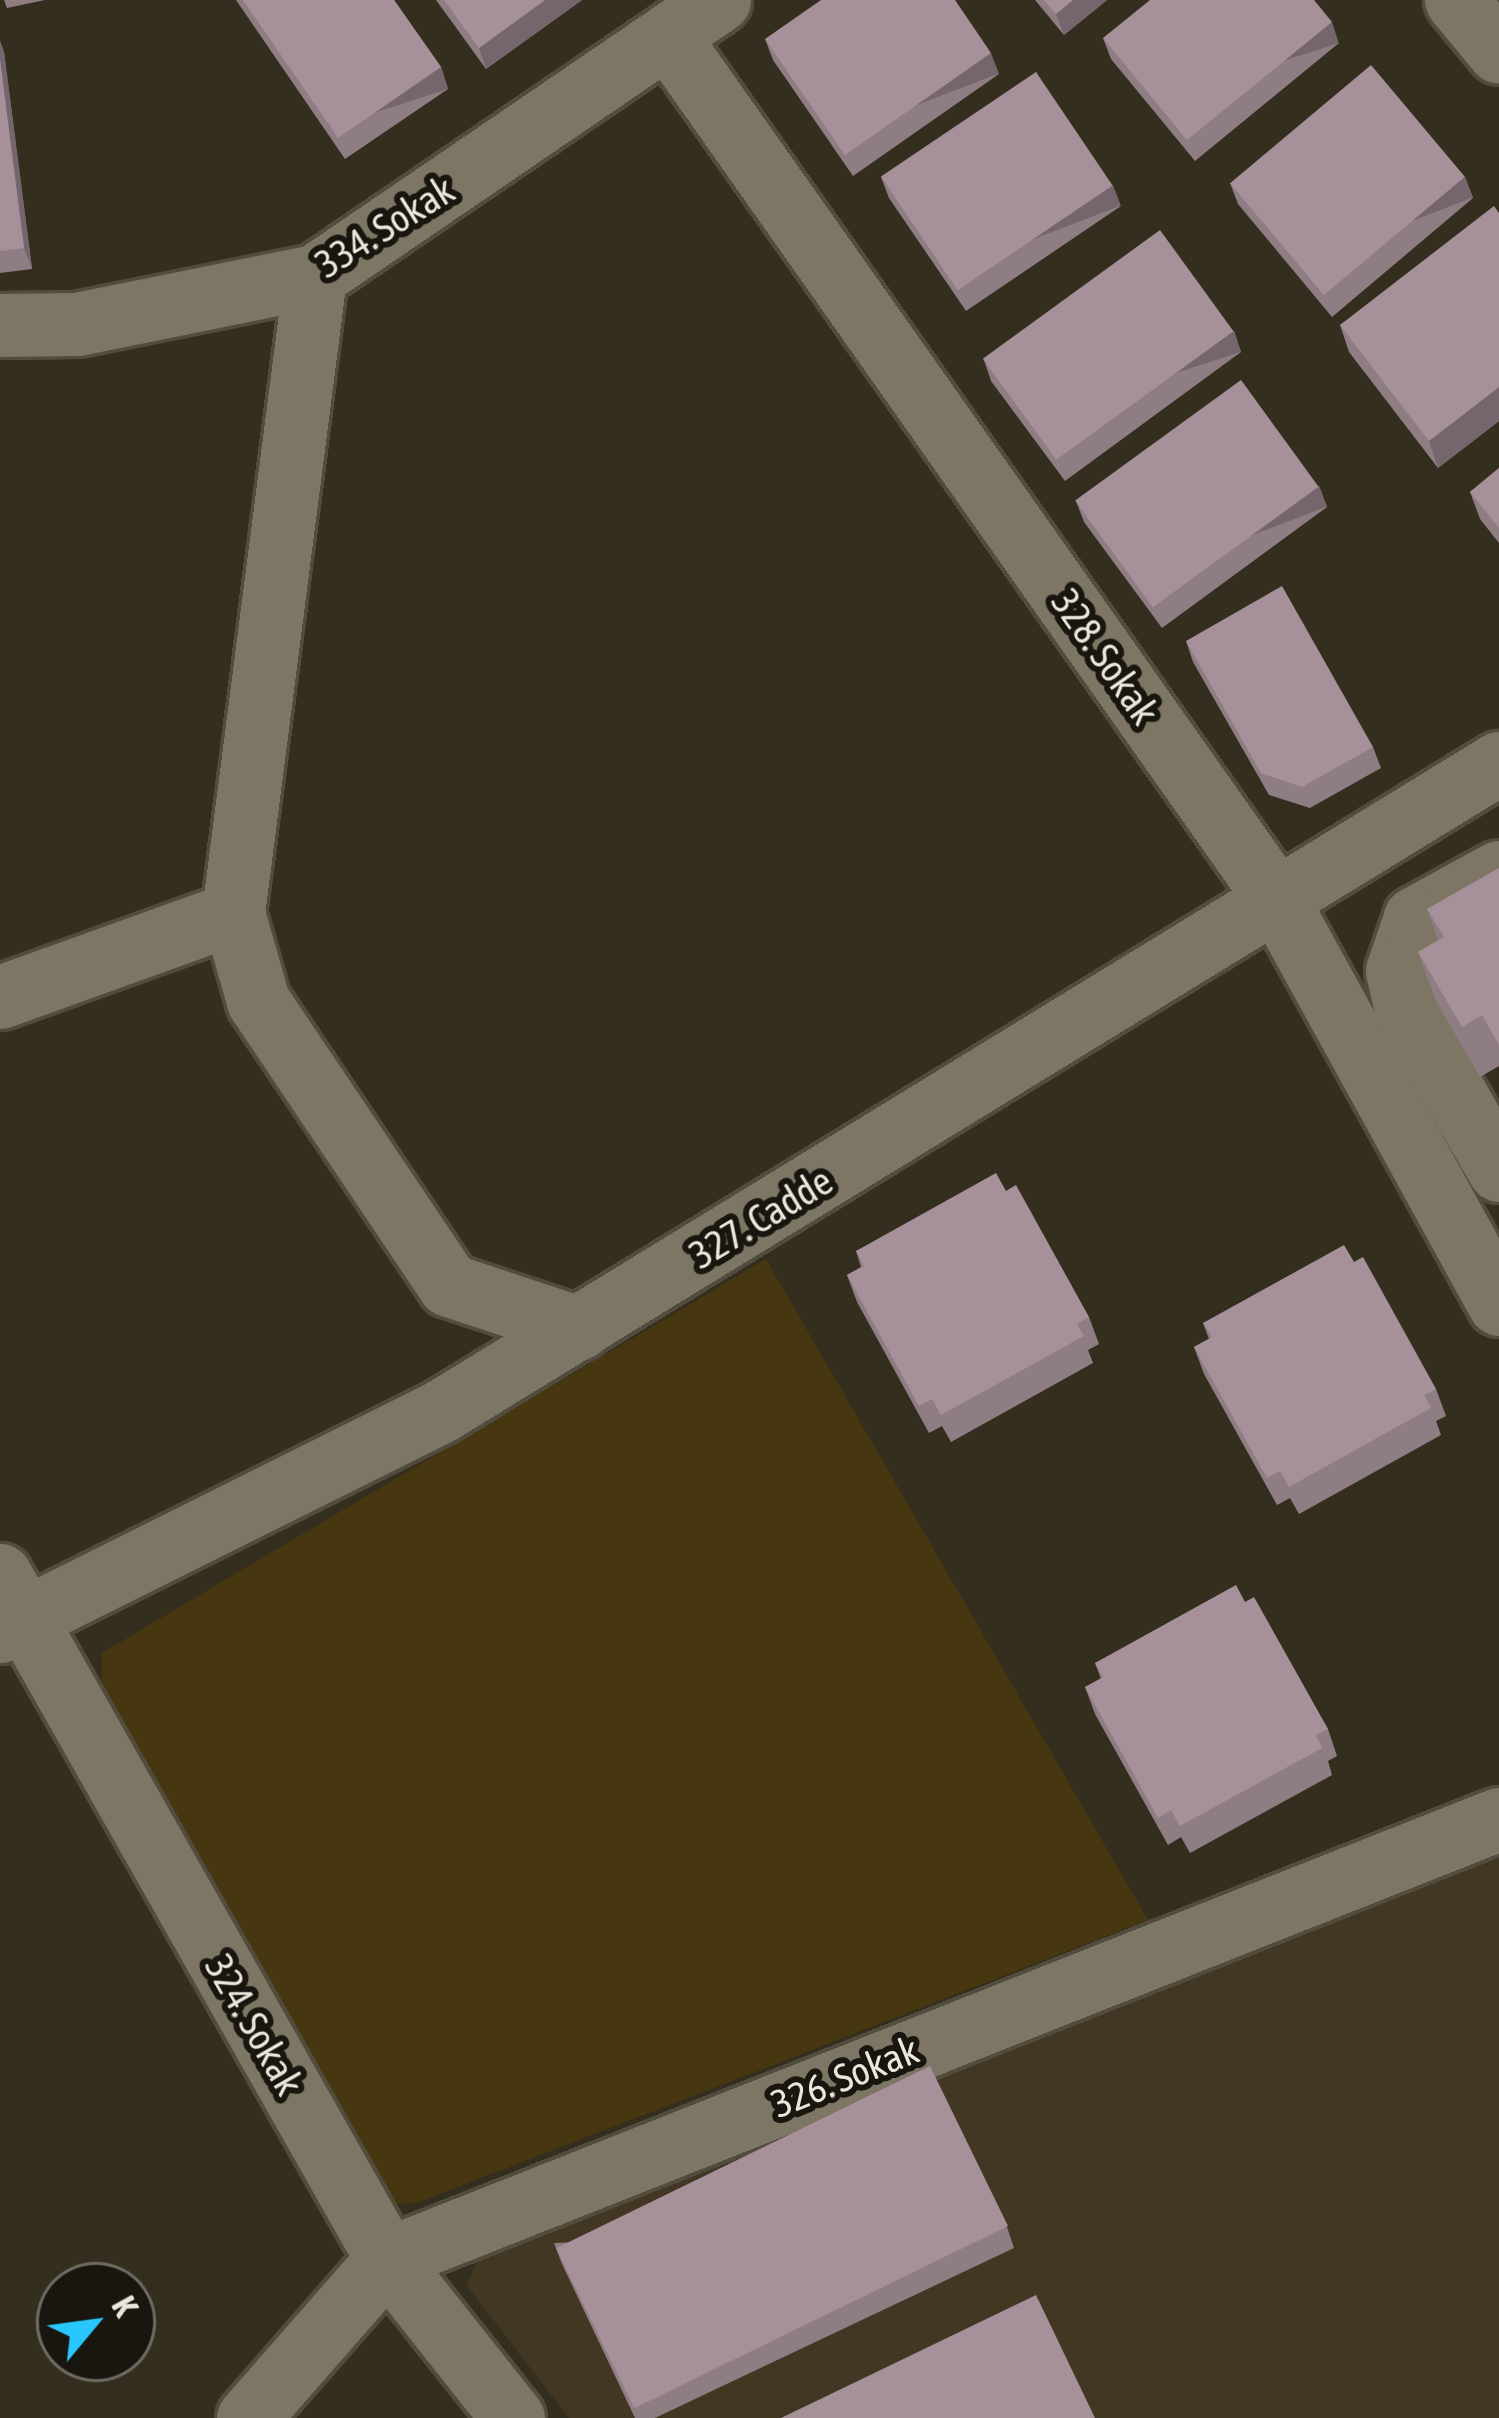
<!DOCTYPE html>
<style>
body{margin:0}
#map{position:relative;width:1499px;height:2418px;overflow:hidden;background:#342e1f;font-family:"Asap Condensed",sans-serif}
div>[style]{position:absolute}
.built>*{inset:0;background:#413722}
.green>*{inset:0;background:#473710}
.roads{filter:drop-shadow(3px 0 #524c3f) drop-shadow(-3px 0 #524c3f) drop-shadow(0 3px #524c3f) drop-shadow(0 -3px #524c3f)}
.minor>*{height:63px;margin:-31.5px;padding:0 31.5px;transform-origin:31.5px;border-radius:31.5px;background:#7d7664}
.wall>*{inset:0;background:#8f7d84}
.shaded-wall>*{inset:0;background:#74666c;transform-origin:0 0}
.building>*{inset:0;background:#a6919a;transform-origin:0 0}
span{translate:-50% -50%;white-space:nowrap;text-align:center;line-height:1.15;-webkit-text-stroke:12px #191610;paint-order:stroke}
.street-label{font-size:39px;color:#ebe7dd}
.north{position:absolute;left:36px;top:2262px;width:120px;height:120px;box-sizing:border-box;background:#191610;border:3px solid #6d6a62;border-radius:50%;rotate:61deg;font-size:33px;font-weight:700;line-height:48px;text-align:center;color:#ebe7dd}
.north::after{content:'';display:block;margin:auto;width:42px;height:54px;background:#28c8ff;clip-path:polygon(50% 0,100% 100%,50% 72%,0 100%)}
</style>
<div id="map">
<div class="built">
<i style="clip-path:polygon(1499px 1852px,1499px 2418px,569px 2418px,467px 2286px,482px 2248px)"></i>
</div>
<div class="green">
<i style="clip-path:polygon(766px 1259px,1148px 1920px,416px 2203px,395px 2204px,372px 2184px,102px 1683px,102px 1653px)"></i>
</div>
<div class="roads">
<div class="minor">
<i style="left:1456px;top:0;width:67px;rotate:50.4deg"></i>
<i style="left:668px;top:37px;width:1056px;rotate:54.79deg"></i>
<i style="left:1277px;top:900px;width:461px;rotate:61.2deg"></i>
<i style="left:0;top:325px;width:77px;rotate:-0.7deg"></i>
<i style="left:77px;top:324px;width:243px;rotate:-11.4deg"></i>
<i style="left:315px;top:276px;width:489px;rotate:-34.3deg"></i>
<i style="left:1499px;top:872px;width:96px;rotate:151.3deg"></i>
<i style="left:1415px;top:918px;width:56px;rotate:108.8deg"></i>
<i style="left:1397px;top:971px;width:39px;rotate:77deg"></i>
<i style="left:1406px;top:1009px;width:186px;rotate:60deg"></i>
<i style="left:233px;top:913px;width:91px;rotate:74.1deg"></i>
<i style="left:258px;top:1001px;width:342px;rotate:56.1deg"></i>
<i style="left:449px;top:1285px;width:137px;rotate:18.3deg"></i>
<i style="left:0;top:997px;width:248px;rotate:-19.8deg"></i>
<i style="left:233px;top:913px;width:642px;rotate:-82.66deg"></i>
<i style="left:0;top:1575px;width:786px;rotate:60.5deg"></i>
<i style="left:387px;top:2259px;width:203px;rotate:51.6deg"></i>
<i style="left:0;top:1631px;width:493px;rotate:-26.5deg"></i>
<i style="left:441px;top:1411px;width:1241px;rotate:-31.49deg"></i>
<i style="left:248px;top:2418px;width:211px;rotate:-48.8deg"></i>
<i style="left:387px;top:2259px;width:1196px;rotate:-21.59deg"></i>
</div>
</div>
<div class="wall">
<i style="clip-path:polygon(4px 0,45px 0,7px 8px)"></i>
<i style="clip-path:polygon(236px 0,394px 0,441px 67px,448px 89px,345px 159px)"></i>
<i style="clip-path:polygon(436px 0,582px 0,486px 69px)"></i>
<i style="clip-path:polygon(1035px 0,1107px 0,1064px 35px)"></i>
<i style="clip-path:polygon(1103px 38px,1339px 43px,1195px 161px,1111px 59px)"></i>
<i style="clip-path:polygon(765px 39px,999px 74px,853px 176px,773px 60px)"></i>
<i style="clip-path:polygon(0 41px,4px 52px,32px 269px,0 273px)"></i>
<i style="clip-path:polygon(881px 177px,1121px 206px,966px 311px,889px 198px)"></i>
<i style="clip-path:polygon(1465px 177px,1473px 198px,1332px 317px,1238px 204px,1230px 183px)"></i>
<i style="clip-path:polygon(1499px 213px,1499px 421px,1438px 468px,1349px 352px,1340px 325px)"></i>
<i style="clip-path:polygon(1234px 331px,1241px 352px,1065px 481px,991px 381px,984px 360px)"></i>
<i style="clip-path:polygon(1499px 468px,1499px 543px,1480px 519px,1470px 492px)"></i>
<i style="clip-path:polygon(1319px 486px,1327px 507px,1162px 628px,1084px 522px,1076px 501px)"></i>
<i style="clip-path:polygon(1186px 641px,1373px 747px,1381px 768px,1310px 808px,1269px 795px,1193px 662px)"></i>
<i style="clip-path:polygon(1499px 868px,1499px 1066px,1480px 1077px,1436px 1001px,1418px 952px,1438px 940px,1427px 909px)"></i>
<i style="clip-path:polygon(1006px 1191px,1089px 1317px,1099px 1344px,1088px 1350px,1093px 1363px,951px 1442px,942px 1426px,929px 1433px,857px 1302px,847px 1275px,861px 1267px,856px 1251px)"></i>
<i style="clip-path:polygon(1354px 1262px,1436px 1389px,1446px 1416px,1436px 1421px,1441px 1435px,1299px 1514px,1290px 1498px,1277px 1505px,1204px 1374px,1194px 1347px,1209px 1339px,1203px 1323px)"></i>
<i style="clip-path:polygon(1245px 1602px,1328px 1729px,1337px 1756px,1328px 1761px,1332px 1775px,1190px 1853px,1181px 1837px,1168px 1845px,1095px 1714px,1085px 1687px,1101px 1679px,1095px 1663px)"></i>
<i style="clip-path:polygon(1007px 2227px,1014px 2248px,655px 2418px,635px 2418px,562px 2264px,554px 2243px)"></i>
</div>
<div class="shaded-wall">
<i style="clip-path:polygon(545px 0,582px 0,486px 69px,479px 48px)"></i>
<i style="clip-path:polygon(1073px 0,1107px 0,1064px 35px,1056px 14px)"></i>
<i style="left:1332px;top:22px;width:22px;height:187px;rotate:72deg"></i>
<i style="clip-path:polygon(0 41px,4px 52px,32px 269px,24px 248px,0 60px)"></i>
<i style="left:991px;top:53px;width:22px;height:178px;rotate:69deg"></i>
<i style="left:441px;top:67px;width:23px;height:125px;rotate:72deg"></i>
<i style="left:1465px;top:177px;width:22px;height:185px;rotate:69deg"></i>
<i style="left:1113px;top:185px;width:22px;height:187px;rotate:69deg"></i>
<i style="left:1234px;top:331px;width:22px;height:219px;rotate:72deg"></i>
<i style="clip-path:polygon(1499px 387px,1499px 421px,1438px 468px,1429px 441px)"></i>
<i style="left:1319px;top:486px;width:22px;height:205px;rotate:69deg"></i>
</div>
<div class="building">
<i style="clip-path:polygon(243px 0,394px 0,441px 67px,338px 138px)"></i>
<i style="clip-path:polygon(444px 0,545px 0,479px 48px)"></i>
<i style="clip-path:polygon(821px 0,955px 0,991px 53px,845px 155px,765px 39px)"></i>
<i style="clip-path:polygon(1044px 0,1073px 0,1056px 14px)"></i>
<i style="clip-path:polygon(1150px 0,1314px 0,1332px 22px,1187px 140px,1103px 38px)"></i>
<i style="clip-path:polygon(0 60px,24px 248px,0 251px)"></i>
<i style="left:1371px;top:65px;width:146px;height:184px;rotate:50deg"></i>
<i style="left:1036px;top:72px;width:137px;height:187px;rotate:56deg"></i>
<i style="clip-path:polygon(1494px 206px,1499px 213px,1499px 387px,1429px 441px,1340px 325px)"></i>
<i style="left:1160px;top:230px;width:125px;height:219px;rotate:54deg"></i>
<i style="left:1241px;top:380px;width:132px;height:205px;rotate:54deg"></i>
<i style="clip-path:polygon(1499px 468px,1499px 528px,1470px 492px)"></i>
<i style="clip-path:polygon(1282px 586px,1373px 747px,1302px 787px,1261px 773px,1186px 641px)"></i>
<i style="clip-path:polygon(1499px 868px,1499px 1045px,1482px 1015px,1462px 1027px,1418px 952px,1444px 937px,1427px 909px)"></i>
<i style="clip-path:polygon(996px 1173px,1006px 1191px,1016px 1185px,1089px 1317px,1077px 1324px,1084px 1336px,941px 1415px,932px 1399px,919px 1406px,847px 1275px,864px 1266px,856px 1251px)"></i>
<i style="clip-path:polygon(1344px 1245px,1354px 1262px,1363px 1257px,1436px 1389px,1424px 1395px,1431px 1408px,1289px 1487px,1280px 1471px,1267px 1478px,1194px 1347px,1212px 1337px,1203px 1323px)"></i>
<i style="clip-path:polygon(1236px 1585px,1245px 1602px,1254px 1597px,1328px 1729px,1316px 1735px,1322px 1748px,1180px 1826px,1171px 1810px,1158px 1818px,1085px 1687px,1103px 1677px,1095px 1663px)"></i>
<i style="left:930px;top:2066px;width:178px;height:416px;rotate:64deg"></i>
<i style="clip-path:polygon(1036px 2295px,1095px 2418px,781px 2418px)"></i>
</div>
<div class="street-label">
<span style="left:385px;top:227px;rotate:-32deg">334. Sokak</span>
<span style="left:1105px;top:657px;rotate:55deg">328. Sokak</span>
<span style="left:761px;top:1218px;rotate:-31deg">327. Cadde</span>
<span style="left:254px;top:2025px;rotate:60deg">324. Sokak</span>
<span style="left:845px;top:2077px;rotate:-22deg">326. Sokak</span>
</div>
<div class="north">K</div>
</div>
